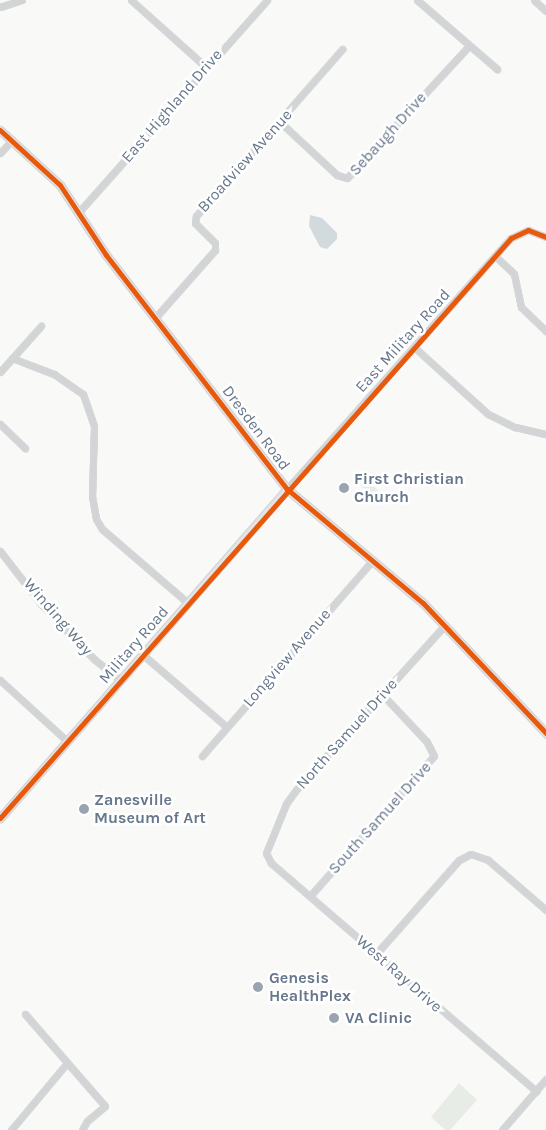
<!DOCTYPE html>
<style>
body{margin:0}
#map{position:relative;width:546px;height:1130px;overflow:hidden;background:#f9f9f8;font-family:Karla,sans-serif}
div>[style]{position:absolute}
.green>*{inset:0;background:#e8ece6}
.water>*{inset:0;background:#d2dadd}
.roads{filter:drop-shadow(1px 0 #d4d6d8) drop-shadow(-1px 0 #d4d6d8) drop-shadow(0 1px #d4d6d8) drop-shadow(0 -1px #d4d6d8)}
.street>*{height:5px;margin:-2.5px;padding:0 2.5px;transform-origin:2.5px;border-radius:2.5px;background:#d3d4d5}
.secondary>*{height:7px;margin:-3.5px;padding:0 3.5px;transform-origin:3.5px;border-radius:3.5px;background:#e4e5e5}
.cycleway>*{height:5px;margin:-2.5px;padding:0 2.5px;transform-origin:2.5px;border-radius:2.5px;background:#e8590c}
.dots>*{width:14px;height:14px;translate:-50% -50%;box-sizing:border-box;border:2px solid #fff;border-radius:50%}
span{translate:-50% -50%;white-space:nowrap;text-align:center;line-height:1.15;-webkit-text-stroke:5px #fff;paint-order:stroke}
.street-label{font-size:16px;color:#67778b}
.poi-label{font-size:16px;color:#67778b;font-weight:700}
.left{translate:0 -50%;text-align:left}
</style>
<div id="map">
<div class="green">
<i style="clip-path:polygon(366px 478px,384px 497px,380px 503px,361px 486px)"></i>
<i style="clip-path:polygon(459px 1083px,477px 1100px,450px 1130px,445px 1130px,431px 1117px)"></i>
</div>
<div class="water">
<i style="clip-path:polygon(310px 215px,322px 218px,337px 233px,337px 239px,327px 249px,320px 247px,309px 226px)"></i>
</div>
<div class="roads">
<div class="street">
<i style="left:131px;top:0;width:101px;rotate:41.8deg"></i>
<i style="left:417px;top:0;width:106px;rotate:40.8deg"></i>
<i style="left:534px;top:0;width:16px;rotate:43deg"></i>
<i style="left:0;top:7px;width:23px;rotate:-18deg"></i>
<i style="left:280px;top:122px;width:78px;rotate:42.9deg"></i>
<i style="left:337px;top:175px;width:10px;rotate:17deg"></i>
<i style="left:347px;top:178px;width:180px;rotate:-47.3deg"></i>
<i style="left:0;top:153px;width:18px;rotate:-47deg"></i>
<i style="left:78px;top:213px;width:285px;rotate:-48.4deg"></i>
<i style="left:495px;top:256px;width:26px;rotate:43deg"></i>
<i style="left:514px;top:274px;width:34px;rotate:78deg"></i>
<i style="left:521px;top:307px;width:35px;rotate:44deg"></i>
<i style="left:155px;top:318px;width:91px;rotate:-48.6deg"></i>
<i style="left:215px;top:250px;width:7px;rotate:-90deg"></i>
<i style="left:215px;top:243px;width:28px;rotate:-135deg"></i>
<i style="left:195px;top:223px;width:7px;rotate:-82deg"></i>
<i style="left:196px;top:216px;width:222px;rotate:-48.8deg"></i>
<i style="left:414px;top:347px;width:100px;rotate:42.2deg"></i>
<i style="left:488px;top:414px;width:30px;rotate:26deg"></i>
<i style="left:515px;top:427px;width:32px;rotate:13deg"></i>
<i style="left:12px;top:358px;width:45px;rotate:20.9deg"></i>
<i style="left:54px;top:374px;width:35px;rotate:35deg"></i>
<i style="left:83px;top:394px;width:34px;rotate:71deg"></i>
<i style="left:94px;top:426px;width:70px;rotate:91.6deg"></i>
<i style="left:92px;top:496px;width:23px;rotate:80deg"></i>
<i style="left:96px;top:519px;width:12px;rotate:59deg"></i>
<i style="left:102px;top:529px;width:112px;rotate:40.7deg"></i>
<i style="left:0;top:372px;width:62px;rotate:-48.3deg"></i>
<i style="left:0;top:424px;width:35px;rotate:44deg"></i>
<i style="left:287px;top:489px;width:336px;rotate:-48.3deg"></i>
<i style="left:511px;top:238px;width:19px;rotate:-25deg"></i>
<i style="left:528px;top:230px;width:19px;rotate:21deg"></i>
<i style="left:0;top:551px;width:67px;rotate:52.3deg"></i>
<i style="left:41px;top:604px;width:76px;rotate:46.1deg"></i>
<i style="left:94px;top:659px;width:33px;rotate:39deg"></i>
<i style="left:445px;top:625px;width:222px;rotate:132.1deg"></i>
<i style="left:296px;top:790px;width:17px;rotate:126deg"></i>
<i style="left:286px;top:804px;width:53px;rotate:112.2deg"></i>
<i style="left:266px;top:853px;width:11px;rotate:63deg"></i>
<i style="left:271px;top:863px;width:350px;rotate:40.7deg"></i>
<i style="left:142px;top:654px;width:112px;rotate:40.7deg"></i>
<i style="left:0;top:680px;width:91px;rotate:42.3deg"></i>
<i style="left:202px;top:756px;width:260px;rotate:-48.9deg"></i>
<i style="left:310px;top:896px;width:187px;rotate:-48.5deg"></i>
<i style="left:434px;top:756px;width:16px;rotate:-117deg"></i>
<i style="left:427px;top:742px;width:66px;rotate:-133.2deg"></i>
<i style="left:376px;top:954px;width:125px;rotate:-48.6deg"></i>
<i style="left:459px;top:860px;width:13px;rotate:-27deg"></i>
<i style="left:471px;top:854px;width:18px;rotate:19deg"></i>
<i style="left:488px;top:860px;width:77px;rotate:40.8deg"></i>
<i style="left:25px;top:1014px;width:122px;rotate:49deg"></i>
<i style="left:105px;top:1106px;width:23px;rotate:140deg"></i>
<i style="left:87px;top:1121px;width:10px;rotate:119deg"></i>
<i style="left:11px;top:1130px;width:87px;rotate:-50.1deg"></i>
<i style="left:502px;top:1130px;width:67px;rotate:-49.2deg"></i>
</div>
<div class="secondary">
<i style="left:0;top:130px;width:81px;rotate:42.5deg"></i>
<i style="left:60px;top:185px;width:84px;rotate:56.7deg"></i>
<i style="left:106px;top:255px;width:296px;rotate:52.3deg"></i>
<i style="left:287px;top:489px;width:177px;rotate:40deg"></i>
<i style="left:423px;top:603px;width:179px;rotate:46.6deg"></i>
<i style="left:0;top:818px;width:437px;rotate:-48.9deg"></i>
</div>
</div>
<div class="cycleway">
<i style="left:0;top:130px;width:81px;rotate:42.5deg"></i>
<i style="left:60px;top:185px;width:84px;rotate:56.7deg"></i>
<i style="left:106px;top:255px;width:296px;rotate:52.3deg"></i>
<i style="left:287px;top:489px;width:177px;rotate:40deg"></i>
<i style="left:423px;top:603px;width:179px;rotate:46.6deg"></i>
<i style="left:0;top:818px;width:773px;rotate:-48.62deg"></i>
<i style="left:511px;top:238px;width:19px;rotate:-25deg"></i>
<i style="left:528px;top:230px;width:19px;rotate:21deg"></i>
</div>
<div class="dots">
<i style="left:344px;top:488px;background:#9aa4b1"></i>
<i style="left:84px;top:809px;background:#9aa4b1"></i>
<i style="left:258px;top:987px;background:#9aa4b1"></i>
<i style="left:334px;top:1018px;background:#9aa4b1"></i>
</div>
<div class="street-label">
<span style="left:172px;top:106px;rotate:-49deg">East Highland Drive</span>
<span style="left:388px;top:134px;rotate:-48deg">Sebaugh Drive</span>
<span style="left:245px;top:161px;rotate:-48deg">Broadview Avenue</span>
<span style="left:403px;top:341px;rotate:-48deg">East Military Road</span>
<span style="left:256px;top:428px;rotate:53deg">Dresden Road</span>
<span style="left:58px;top:617px;rotate:49deg">Winding Way</span>
<span style="left:134px;top:645px;rotate:-49deg">Military Road</span>
<span style="left:287px;top:658px;rotate:-49deg">Longview Avenue</span>
<span style="left:347px;top:734px;rotate:-48deg">North Samuel Drive</span>
<span style="left:380px;top:818px;rotate:-48deg">South Samuel Drive</span>
<span style="left:399px;top:974px;rotate:41deg">West Ray Drive</span>
</div>
<div class="poi-label">
<span class="left" style="left:354px;top:488px">First Christian<br>Church</span>
<span class="left" style="left:94px;top:809px">Zanesville<br>Museum of Art</span>
<span class="left" style="left:269px;top:987px">Genesis<br>HealthPlex</span>
<span class="left" style="left:345px;top:1018px">VA Clinic</span>
</div>
</div>
